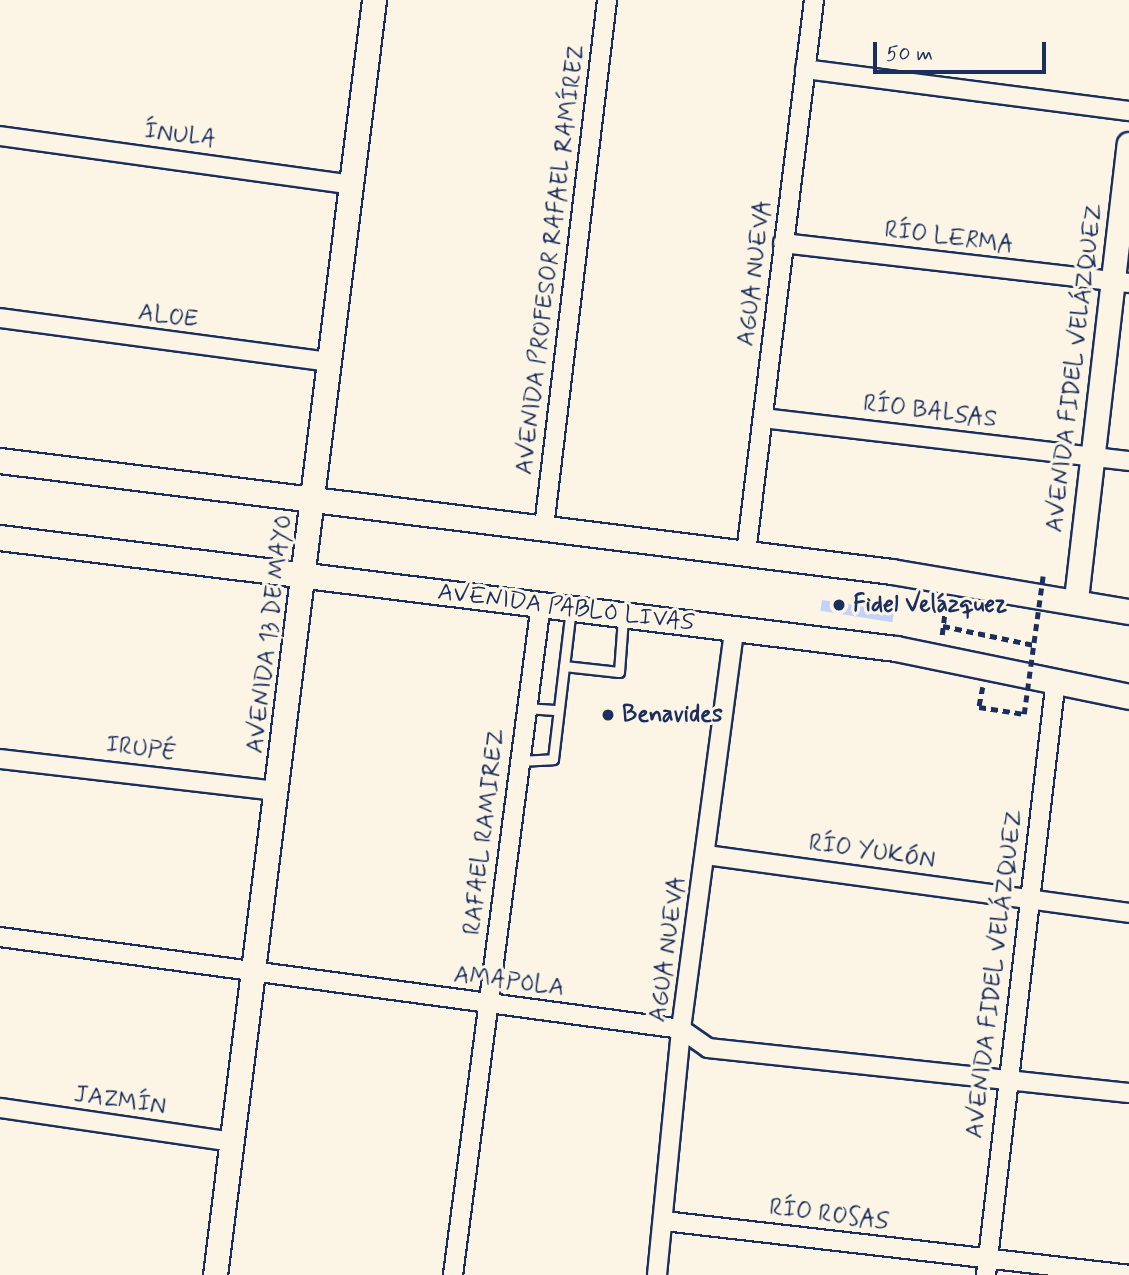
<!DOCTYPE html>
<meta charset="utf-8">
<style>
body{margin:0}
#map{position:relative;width:1129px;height:1275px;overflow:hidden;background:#fcf5e5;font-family:Mynerve,sans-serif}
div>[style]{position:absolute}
.building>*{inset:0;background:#c4d1f8;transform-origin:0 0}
.path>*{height:4.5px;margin-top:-2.25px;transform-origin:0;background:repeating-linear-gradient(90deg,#1b2f5e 0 7px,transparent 0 12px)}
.roads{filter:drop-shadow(2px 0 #1b2f5e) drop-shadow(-2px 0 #1b2f5e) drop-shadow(0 2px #1b2f5e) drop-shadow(0 -2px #1b2f5e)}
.service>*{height:9px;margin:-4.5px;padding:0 4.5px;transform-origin:4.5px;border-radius:4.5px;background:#fcf5e5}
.minor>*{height:18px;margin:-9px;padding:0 9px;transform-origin:9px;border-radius:9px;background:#fcf5e5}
.tertiary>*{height:23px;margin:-11.5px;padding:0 11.5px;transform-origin:11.5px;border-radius:11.5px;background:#fcf5e5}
.secondary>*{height:24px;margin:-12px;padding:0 12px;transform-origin:12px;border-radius:12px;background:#fcf5e5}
.path-bridge>*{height:4.5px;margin-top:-2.25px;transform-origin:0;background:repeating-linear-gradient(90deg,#1b2f5e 0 7px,transparent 0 12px)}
.dots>*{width:19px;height:19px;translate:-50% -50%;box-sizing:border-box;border:4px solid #fcf5e5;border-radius:50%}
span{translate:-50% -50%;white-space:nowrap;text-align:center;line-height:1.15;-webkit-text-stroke:6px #fcf5e5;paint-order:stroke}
.street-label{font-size:24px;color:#1b2f5e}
.poi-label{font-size:24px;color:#1b2f5e;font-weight:700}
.left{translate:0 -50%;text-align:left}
.scale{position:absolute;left:873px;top:42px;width:173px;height:32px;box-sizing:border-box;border:4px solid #1b2f5e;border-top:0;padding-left:9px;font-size:21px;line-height:24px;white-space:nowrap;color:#1b2f5e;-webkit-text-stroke:5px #fcf5e5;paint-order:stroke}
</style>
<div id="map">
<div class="building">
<i style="left:822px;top:600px;width:73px;height:11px;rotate:9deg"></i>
</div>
<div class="path">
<i style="left:943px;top:626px;width:93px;rotate:11.8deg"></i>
<i style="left:942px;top:635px;width:33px;rotate:-83deg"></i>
<i style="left:983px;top:687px;width:20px;rotate:101deg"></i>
<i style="left:979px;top:707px;width:46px;rotate:8.8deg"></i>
</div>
<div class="roads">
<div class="service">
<i style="left:564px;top:666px;width:55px;rotate:6.2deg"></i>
<i style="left:619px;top:672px;width:55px;rotate:-85.8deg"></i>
<i style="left:526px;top:708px;width:32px;rotate:4deg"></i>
<i style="left:519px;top:761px;width:34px;rotate:-3deg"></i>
<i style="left:553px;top:759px;width:151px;rotate:-83.2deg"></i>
</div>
<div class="minor">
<i style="left:805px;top:69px;width:327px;rotate:7.4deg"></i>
<i style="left:0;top:136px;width:356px;rotate:7.9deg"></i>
<i style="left:783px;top:243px;width:348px;rotate:6.6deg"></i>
<i style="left:0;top:318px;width:332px;rotate:7.6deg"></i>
<i style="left:763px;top:418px;width:369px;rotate:6.7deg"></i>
<i style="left:544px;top:527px;width:531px;rotate:-83.18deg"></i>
<i style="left:746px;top:553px;width:557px;rotate:-82.99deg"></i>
<i style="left:0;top:759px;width:278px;rotate:6.6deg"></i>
<i style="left:706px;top:855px;width:427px;rotate:7.8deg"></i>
<i style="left:0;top:937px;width:687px;rotate:7.69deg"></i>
<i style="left:681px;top:1029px;width:33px;rotate:35deg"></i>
<i style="left:708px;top:1048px;width:423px;rotate:6.1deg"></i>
<i style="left:0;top:1108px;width:235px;rotate:8.3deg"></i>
<i style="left:664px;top:1221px;width:468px;rotate:6.6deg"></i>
<i style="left:453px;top:1275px;width:677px;rotate:-82.53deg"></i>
<i style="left:657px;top:1275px;width:247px;rotate:-84.4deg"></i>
<i style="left:681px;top:1029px;width:403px;rotate:-82.4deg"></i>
<i style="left:986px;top:1275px;width:600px;rotate:-83.3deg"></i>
</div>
<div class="tertiary">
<i style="left:1076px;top:599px;width:458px;rotate:-83.4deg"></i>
<i style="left:215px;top:1275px;width:1285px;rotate:-82.89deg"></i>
</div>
<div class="secondary">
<i style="left:0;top:461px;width:899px;rotate:7.09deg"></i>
<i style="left:892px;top:572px;width:240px;rotate:9.6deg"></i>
<i style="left:0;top:538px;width:903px;rotate:7.06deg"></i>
<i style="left:896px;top:649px;width:238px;rotate:11.6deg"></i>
</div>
</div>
<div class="path-bridge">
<i style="left:1024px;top:714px;width:140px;rotate:-82.2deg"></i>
</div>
<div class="dots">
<i style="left:839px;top:605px;background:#1b2f5e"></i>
<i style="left:608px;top:715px;background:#1b2f5e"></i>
</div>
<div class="street-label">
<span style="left:180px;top:136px;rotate:8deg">ÍNULA</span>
<span style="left:949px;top:238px;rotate:7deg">RÍO LERMA</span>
<span style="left:551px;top:260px;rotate:-83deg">AVENIDA PROFESOR RAFAEL RAMÍREZ</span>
<span style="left:755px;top:273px;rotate:-83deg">AGUA NUEVA</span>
<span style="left:168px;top:317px;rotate:8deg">ALOE</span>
<span style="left:1075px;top:368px;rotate:-83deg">AVENIDA FIDEL VELÁZQUEZ</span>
<span style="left:930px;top:412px;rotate:7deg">RÍO BALSAS</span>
<span style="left:566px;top:608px;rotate:7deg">AVENIDA PABLO LIVAS</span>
<span style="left:270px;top:634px;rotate:-83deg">AVENIDA 13 DE MAYO</span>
<span style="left:141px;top:749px;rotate:7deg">IRUPÉ</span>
<span style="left:485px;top:832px;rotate:-83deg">RAFAEL RAMIREZ</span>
<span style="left:872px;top:852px;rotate:8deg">RÍO YUKÓN</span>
<span style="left:668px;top:949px;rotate:-82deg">AGUA NUEVA</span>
<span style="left:995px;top:974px;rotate:-83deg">AVENIDA FIDEL VELÁZQUEZ</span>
<span style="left:509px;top:982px;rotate:7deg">AMAPOLA</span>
<span style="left:120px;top:1101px;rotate:8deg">JAZMÍN</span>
<span style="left:829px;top:1215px;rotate:7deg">RÍO ROSAS</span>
</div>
<div class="poi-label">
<span class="left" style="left:853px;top:605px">Fidel Velázquez</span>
<span class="left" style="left:622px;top:715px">Benavides</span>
</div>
<div class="scale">50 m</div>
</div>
